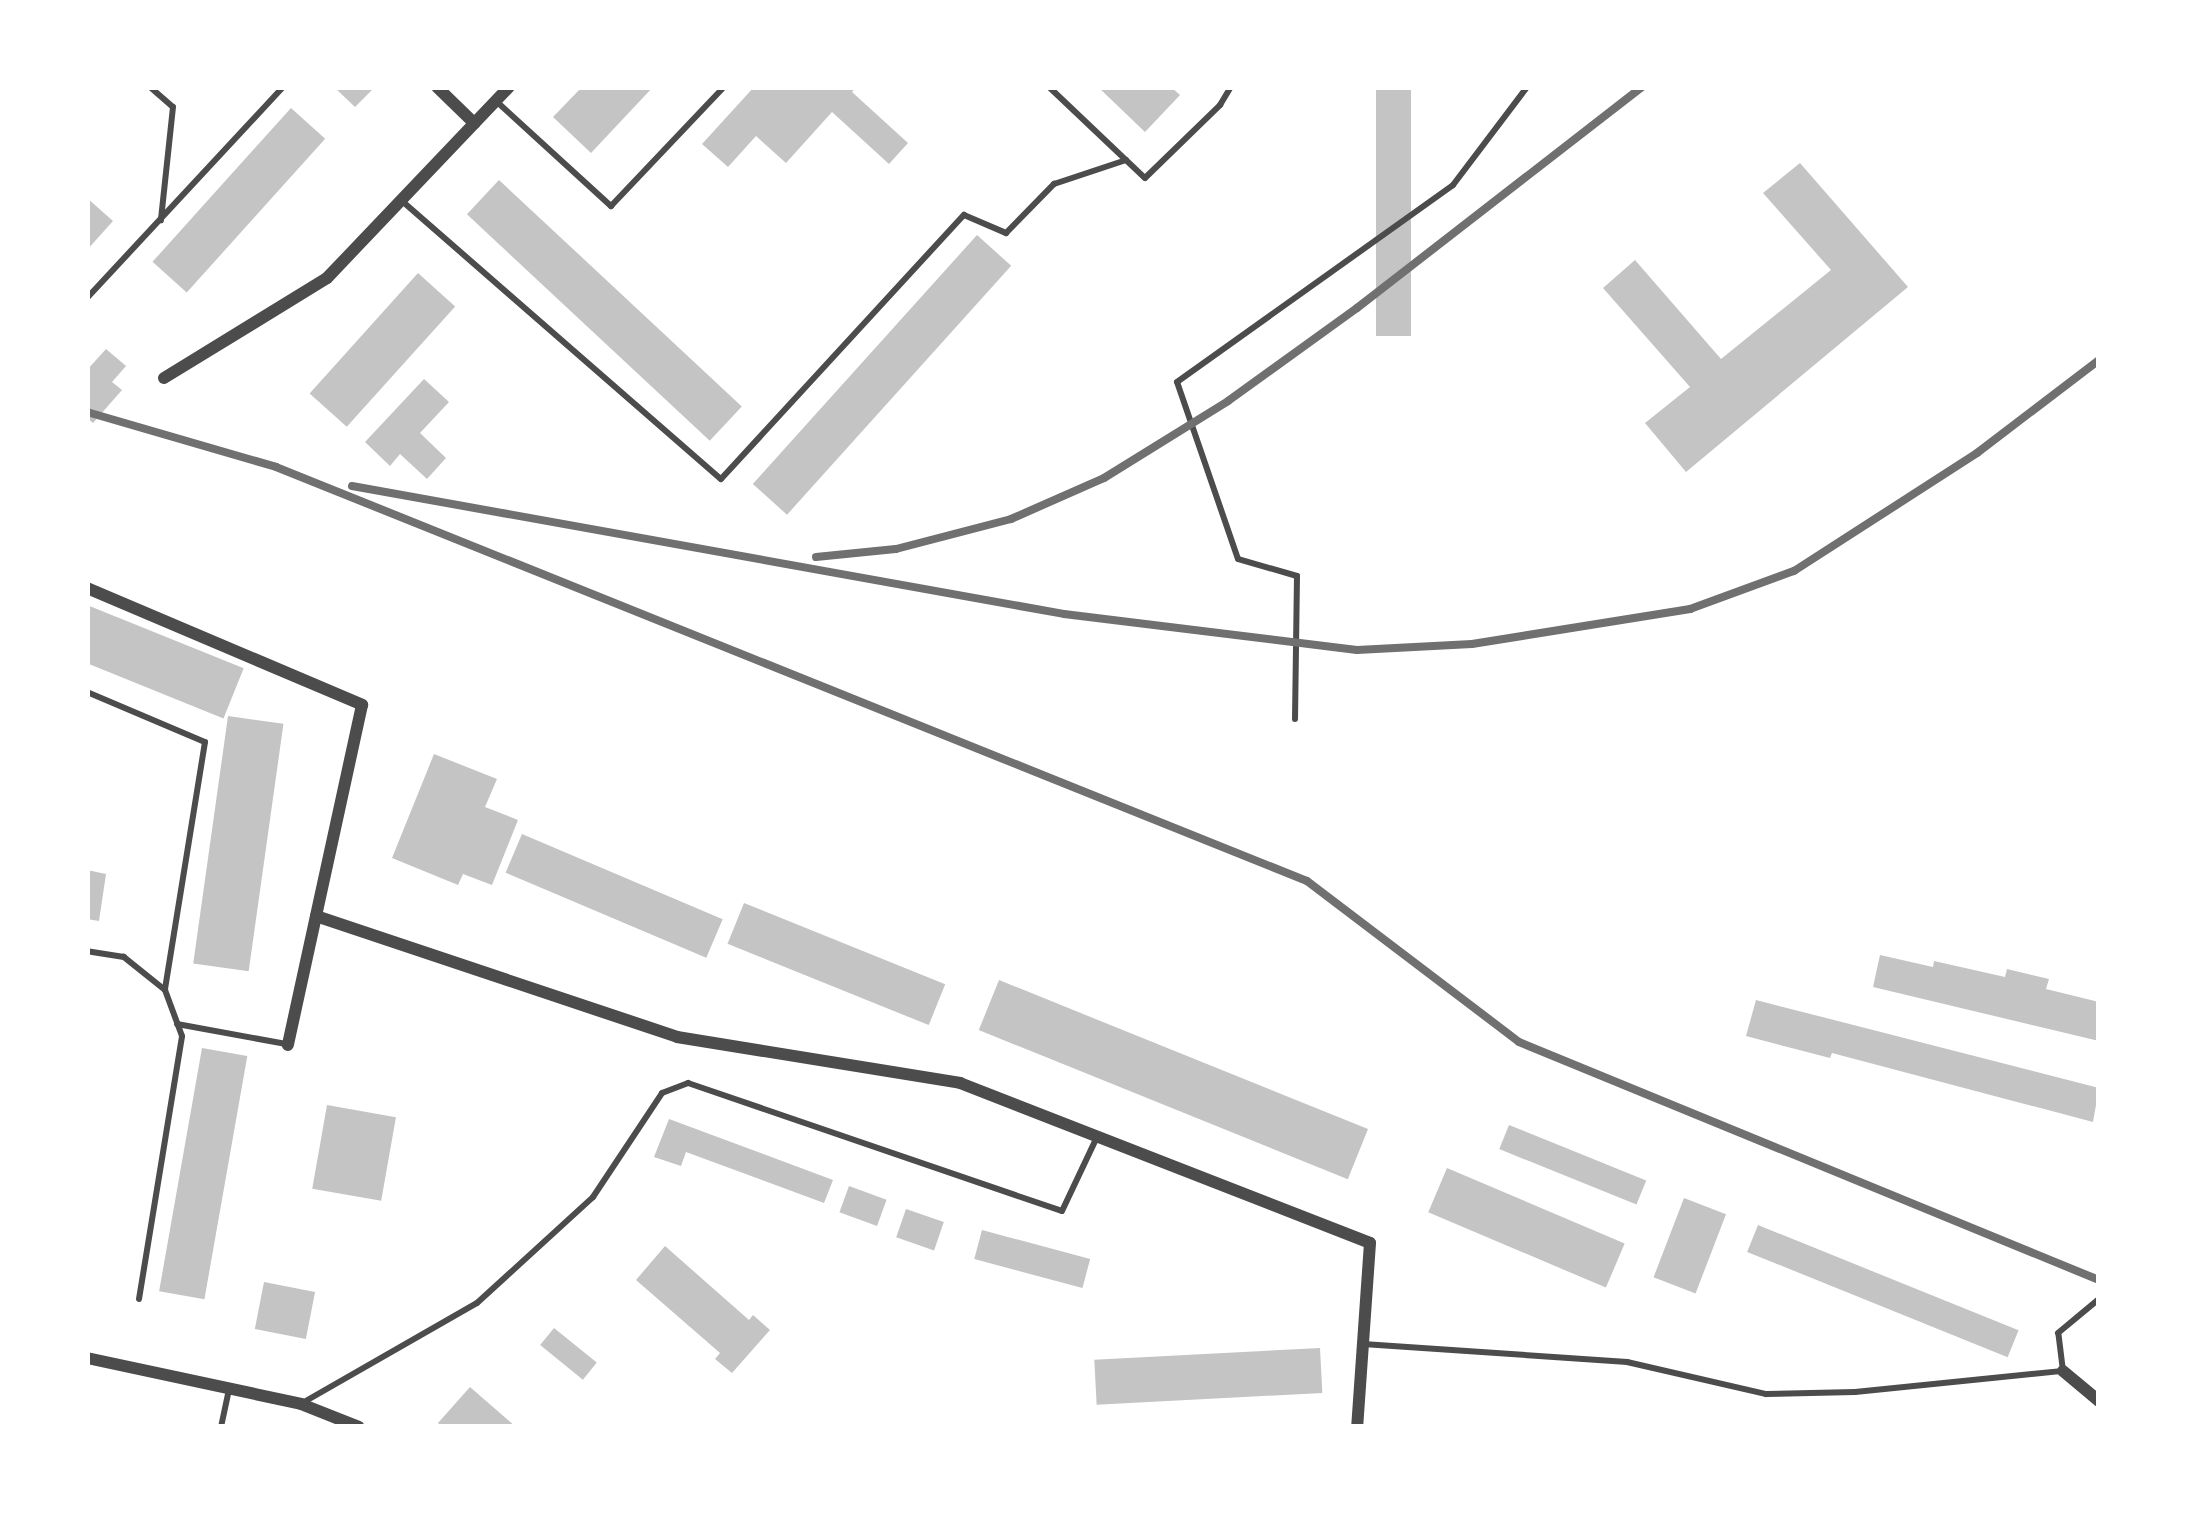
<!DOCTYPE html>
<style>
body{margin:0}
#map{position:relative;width:2186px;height:1514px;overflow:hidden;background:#fff;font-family:Ubuntu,sans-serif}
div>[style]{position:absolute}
.building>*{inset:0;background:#c4c4c4;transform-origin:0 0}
.service>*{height:6px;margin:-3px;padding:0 3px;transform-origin:3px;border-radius:3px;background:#4c4c4c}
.minor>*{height:12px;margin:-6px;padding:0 6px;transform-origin:6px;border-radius:6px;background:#4c4c4c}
.rail>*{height:8px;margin:-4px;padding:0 4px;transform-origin:4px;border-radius:4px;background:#707070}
span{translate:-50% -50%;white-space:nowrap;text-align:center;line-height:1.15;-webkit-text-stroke:9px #fff;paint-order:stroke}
.frame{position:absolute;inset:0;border:90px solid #fff;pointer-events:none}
</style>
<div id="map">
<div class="building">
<i style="clip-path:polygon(334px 87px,375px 87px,355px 107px)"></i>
<i style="clip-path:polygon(582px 87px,653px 87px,591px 153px,553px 117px)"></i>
<i style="clip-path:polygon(754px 87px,856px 87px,852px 92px,908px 143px,889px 164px,832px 112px,786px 163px,756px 136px,728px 167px,702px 144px)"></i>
<i style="clip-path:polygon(1098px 87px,1171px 87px,1180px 95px,1145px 132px)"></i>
<i style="left:1376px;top:87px;width:35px;height:249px"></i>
<i style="left:291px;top:108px;width:46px;height:207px;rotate:42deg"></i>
<i style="clip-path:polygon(1800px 163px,1908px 287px,1686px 472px,1645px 423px,1690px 387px,1603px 288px,1635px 260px,1721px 359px,1831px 270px,1763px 193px)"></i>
<i style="left:499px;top:180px;width:332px;height:47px;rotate:43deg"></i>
<i style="clip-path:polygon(87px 198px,113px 221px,87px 250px)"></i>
<i style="left:977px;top:235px;width:46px;height:335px;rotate:42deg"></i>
<i style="left:418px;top:273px;width:50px;height:162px;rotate:42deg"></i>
<i style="clip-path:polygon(106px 349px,126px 366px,112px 382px,122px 390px,93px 423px,87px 418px,87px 370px)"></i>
<i style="clip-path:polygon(424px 379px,449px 402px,420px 433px,446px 458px,427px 479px,400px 454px,390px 466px,365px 442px)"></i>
<i style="left:87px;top:605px;width:169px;height:54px;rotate:22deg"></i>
<i style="left:228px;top:716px;width:56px;height:250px;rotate:8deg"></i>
<i style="clip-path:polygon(434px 754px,497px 779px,485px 807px,518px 820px,492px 885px,463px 874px,458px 885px,392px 858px)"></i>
<i style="left:522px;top:834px;width:218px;height:42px;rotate:23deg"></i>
<i style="clip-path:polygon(87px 870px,106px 874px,99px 921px,87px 919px)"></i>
<i style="left:744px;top:903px;width:217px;height:44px;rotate:22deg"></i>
<i style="clip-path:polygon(1880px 955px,1933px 967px,1934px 961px,2005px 977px,2007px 969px,2049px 979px,2046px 989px,2099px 1002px,2099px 1041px,1873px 987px)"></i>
<i style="left:999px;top:980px;width:398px;height:54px;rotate:22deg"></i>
<i style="clip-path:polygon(1756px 1000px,2099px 1088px,2093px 1122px,1832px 1053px,1830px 1058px,1746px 1036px)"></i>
<i style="left:202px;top:1048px;width:46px;height:247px;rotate:10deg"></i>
<i style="left:327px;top:1105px;width:70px;height:85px;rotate:10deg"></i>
<i style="clip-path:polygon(669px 1119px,833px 1180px,824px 1203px,686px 1152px,681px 1166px,654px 1157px)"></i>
<i style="left:1509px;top:1125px;width:148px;height:26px;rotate:22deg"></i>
<i style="left:1447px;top:1168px;width:193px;height:48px;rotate:23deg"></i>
<i style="left:849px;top:1186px;width:40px;height:28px;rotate:20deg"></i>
<i style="left:1684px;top:1198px;width:45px;height:85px;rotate:21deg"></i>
<i style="left:906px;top:1209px;width:40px;height:30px;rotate:19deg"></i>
<i style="left:1758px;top:1225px;width:281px;height:29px;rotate:22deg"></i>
<i style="left:982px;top:1230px;width:112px;height:30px;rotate:15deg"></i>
<i style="clip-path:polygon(665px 1246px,749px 1320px,753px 1315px,770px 1330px,732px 1373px,715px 1359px,720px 1353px,636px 1280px)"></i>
<i style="left:264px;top:1282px;width:52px;height:48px;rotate:11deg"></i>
<i style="left:554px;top:1328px;width:55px;height:22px;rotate:39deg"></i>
<i style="left:1320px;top:1348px;width:45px;height:226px;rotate:87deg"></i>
<i style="clip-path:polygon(470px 1387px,516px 1427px,442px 1427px,438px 1423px)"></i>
</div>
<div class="service">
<i style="left:150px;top:87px;width:30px;rotate:41deg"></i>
<i style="left:173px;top:107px;width:114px;rotate:96.1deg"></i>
<i style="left:1049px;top:87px;width:132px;rotate:43.5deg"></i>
<i style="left:1145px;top:178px;width:105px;rotate:-44.2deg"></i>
<i style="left:1220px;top:105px;width:21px;rotate:-59deg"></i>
<i style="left:496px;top:101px;width:156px;rotate:42.4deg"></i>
<i style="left:611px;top:206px;width:164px;rotate:-46.5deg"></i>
<i style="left:402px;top:201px;width:423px;rotate:41.1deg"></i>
<i style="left:721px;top:479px;width:359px;rotate:-47.4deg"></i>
<i style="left:964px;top:215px;width:46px;rotate:23.2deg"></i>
<i style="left:1006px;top:233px;width:69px;rotate:-45.6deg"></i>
<i style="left:1054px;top:184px;width:76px;rotate:-18.4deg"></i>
<i style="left:87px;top:298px;width:288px;rotate:-47.1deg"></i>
<i style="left:87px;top:692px;width:128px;rotate:23deg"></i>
<i style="left:205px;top:742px;width:251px;rotate:99.2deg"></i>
<i style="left:165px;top:990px;width:53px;rotate:-141.2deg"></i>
<i style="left:124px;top:957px;width:37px;rotate:-171deg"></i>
<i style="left:1295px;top:719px;width:143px;rotate:-89.2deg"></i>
<i style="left:1297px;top:576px;width:61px;rotate:-163.9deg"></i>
<i style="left:1238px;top:559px;width:187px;rotate:-109deg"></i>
<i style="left:1177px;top:382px;width:339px;rotate:-35.5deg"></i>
<i style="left:1453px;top:185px;width:123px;rotate:-52.9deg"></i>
<i style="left:177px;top:1024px;width:111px;rotate:10.4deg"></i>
<i style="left:139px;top:1299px;width:266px;rotate:-80.7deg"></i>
<i style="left:182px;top:1036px;width:49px;rotate:-110.3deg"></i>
<i style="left:1363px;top:1344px;width:265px;rotate:3.9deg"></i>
<i style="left:1627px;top:1362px;width:143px;rotate:13deg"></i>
<i style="left:1766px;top:1394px;width:89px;rotate:-1.3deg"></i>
<i style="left:1855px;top:1392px;width:209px;rotate:-5.8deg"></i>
<i style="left:2063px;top:1371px;width:38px;rotate:-97deg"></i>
<i style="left:2058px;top:1333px;width:53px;rotate:-39.7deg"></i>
<i style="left:304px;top:1402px;width:199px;rotate:-29.8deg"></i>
<i style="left:477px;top:1303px;width:157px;rotate:-42.4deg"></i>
<i style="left:593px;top:1197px;width:125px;rotate:-56.4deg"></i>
<i style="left:662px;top:1093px;width:28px;rotate:-21deg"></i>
<i style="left:688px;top:1083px;width:395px;rotate:18.9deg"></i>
<i style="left:1062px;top:1211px;width:82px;rotate:-64.7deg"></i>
<i style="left:221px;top:1427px;width:39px;rotate:-78deg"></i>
</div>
<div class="minor">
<i style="left:437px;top:87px;width:52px;rotate:44.2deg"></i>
<i style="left:164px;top:378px;width:191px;rotate:-31.5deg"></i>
<i style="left:327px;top:278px;width:264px;rotate:-46.4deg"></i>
<i style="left:87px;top:588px;width:299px;rotate:23deg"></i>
<i style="left:362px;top:705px;width:348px;rotate:102.3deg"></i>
<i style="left:316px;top:916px;width:381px;rotate:18.5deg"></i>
<i style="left:677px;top:1037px;width:287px;rotate:9.2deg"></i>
<i style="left:960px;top:1083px;width:440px;rotate:21.3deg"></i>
<i style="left:1370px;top:1243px;width:184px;rotate:94deg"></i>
<i style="left:87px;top:1358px;width:219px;rotate:12.1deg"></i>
<i style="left:301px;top:1404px;width:62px;rotate:21.6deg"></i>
<i style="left:2063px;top:1371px;width:47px;rotate:39.8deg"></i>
</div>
<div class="rail">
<i style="left:87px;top:412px;width:197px;rotate:16.2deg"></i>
<i style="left:276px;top:467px;width:1111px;rotate:21.88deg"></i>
<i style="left:1307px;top:881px;width:266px;rotate:37.2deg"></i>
<i style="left:1519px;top:1042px;width:627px;rotate:22.31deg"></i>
<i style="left:352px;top:486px;width:723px;rotate:10.19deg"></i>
<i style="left:1064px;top:614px;width:295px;rotate:7deg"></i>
<i style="left:1357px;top:650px;width:115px;rotate:-3deg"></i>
<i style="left:1472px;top:644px;width:221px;rotate:-9.1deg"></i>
<i style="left:1690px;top:609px;width:111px;rotate:-20.1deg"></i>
<i style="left:1794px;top:571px;width:218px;rotate:-32.8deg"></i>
<i style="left:1977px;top:453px;width:153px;rotate:-37.3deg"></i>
<i style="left:816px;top:557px;width:80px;rotate:-5.7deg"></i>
<i style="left:896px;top:549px;width:119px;rotate:-14.6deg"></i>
<i style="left:1011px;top:519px;width:102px;rotate:-23.8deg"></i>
<i style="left:1104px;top:478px;width:146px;rotate:-31.8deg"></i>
<i style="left:1228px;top:401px;width:159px;rotate:-35.8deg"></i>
<i style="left:1357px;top:308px;width:361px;rotate:-37.8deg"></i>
</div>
<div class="frame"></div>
</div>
